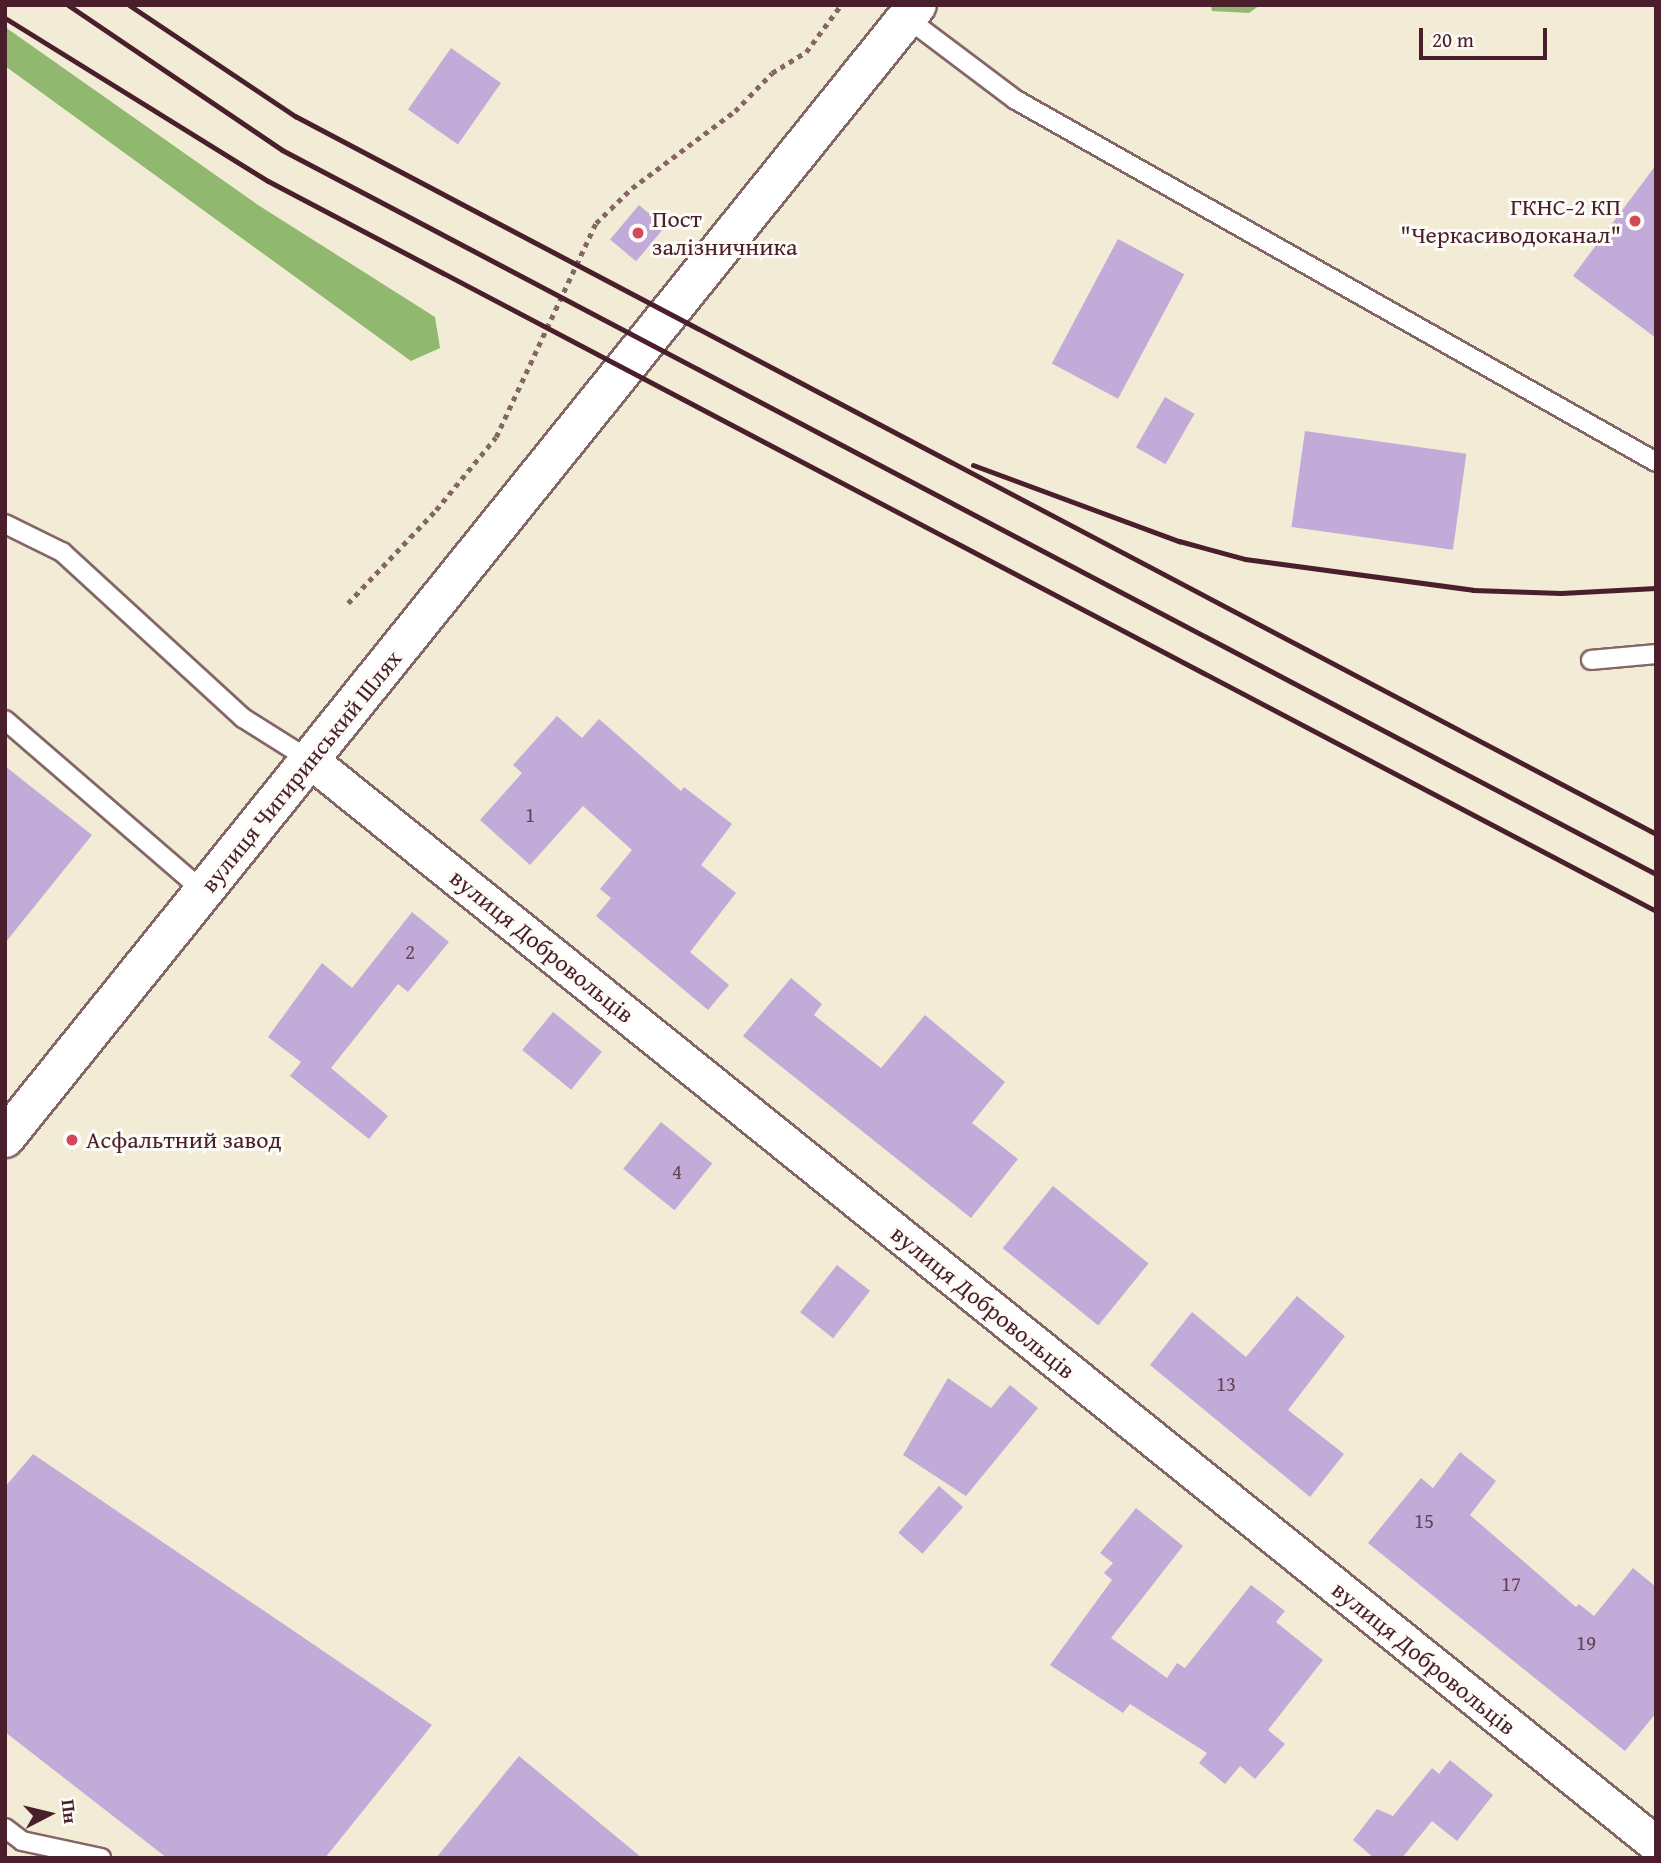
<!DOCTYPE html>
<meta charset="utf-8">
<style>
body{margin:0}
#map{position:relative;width:1661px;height:1863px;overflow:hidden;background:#f2ebd5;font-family:"Gentium Book Plus",serif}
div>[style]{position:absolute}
.forest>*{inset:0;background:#90b86e}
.building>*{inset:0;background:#c3abd9;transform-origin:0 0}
.path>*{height:4.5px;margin-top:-2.25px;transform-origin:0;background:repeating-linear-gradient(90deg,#856666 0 5px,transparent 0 10px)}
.roads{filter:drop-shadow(2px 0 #856666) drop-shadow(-2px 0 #856666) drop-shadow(0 2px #856666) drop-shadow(0 -2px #856666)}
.lane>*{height:18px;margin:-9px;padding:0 9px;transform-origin:9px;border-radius:9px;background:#fff}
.street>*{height:35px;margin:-17.5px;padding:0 17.5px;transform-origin:17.5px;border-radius:17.5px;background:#fff}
.secondary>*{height:38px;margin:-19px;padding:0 19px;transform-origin:19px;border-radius:19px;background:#fff}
.rail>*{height:5px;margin:-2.5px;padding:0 2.5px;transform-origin:2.5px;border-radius:2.5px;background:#4a1f2b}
.dots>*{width:19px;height:19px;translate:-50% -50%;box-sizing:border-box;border:4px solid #fdfcf7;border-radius:50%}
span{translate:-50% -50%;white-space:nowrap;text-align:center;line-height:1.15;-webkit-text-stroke:6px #fdfcf7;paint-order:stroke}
.number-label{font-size:21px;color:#684256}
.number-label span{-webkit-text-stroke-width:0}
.poi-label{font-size:24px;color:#4a1f2b}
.right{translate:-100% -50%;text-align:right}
.left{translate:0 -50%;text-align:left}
.street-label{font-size:24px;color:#4a1f2b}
.frame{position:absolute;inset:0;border:7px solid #4a1f2b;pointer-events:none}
.north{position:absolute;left:14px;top:1779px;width:70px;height:70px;-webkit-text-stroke:5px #fdfcf7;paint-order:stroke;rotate:83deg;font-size:19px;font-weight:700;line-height:28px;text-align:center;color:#4a1f2b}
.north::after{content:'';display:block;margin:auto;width:24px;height:32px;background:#4a1f2b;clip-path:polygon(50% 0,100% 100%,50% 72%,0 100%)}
.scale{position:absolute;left:1419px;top:28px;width:128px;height:32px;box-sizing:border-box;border:4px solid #4a1f2b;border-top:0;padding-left:9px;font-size:21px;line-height:24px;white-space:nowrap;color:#4a1f2b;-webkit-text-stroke:5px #fdfcf7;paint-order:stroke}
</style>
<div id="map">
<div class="forest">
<i style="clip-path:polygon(1211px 5px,1260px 5px,1249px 13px,1212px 11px)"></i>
<i style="clip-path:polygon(5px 27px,258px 205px,435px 317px,440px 348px,411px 361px,5px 66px)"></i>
</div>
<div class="building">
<i style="left:451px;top:48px;width:61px;height:75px;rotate:35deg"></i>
<i style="clip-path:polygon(1656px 165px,1656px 338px,1573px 276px)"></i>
<i style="left:639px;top:205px;width:34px;height:45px;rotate:40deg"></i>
<i style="left:1118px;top:239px;width:75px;height:141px;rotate:28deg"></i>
<i style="left:1165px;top:397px;width:34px;height:58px;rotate:30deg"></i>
<i style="left:1305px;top:431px;width:163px;height:97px;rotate:8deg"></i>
<i style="clip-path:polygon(557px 716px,582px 738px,599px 719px,681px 791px,684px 787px,732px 824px,701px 865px,736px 893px,690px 952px,729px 985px,708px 1010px,596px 916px,611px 898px,600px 889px,632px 850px,583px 806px,530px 865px,480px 820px,522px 773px,513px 765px)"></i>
<i style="clip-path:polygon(5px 766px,92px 835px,5px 943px)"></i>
<i style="clip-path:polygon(412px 912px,449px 942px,408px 992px,398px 984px,331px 1068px,388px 1116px,369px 1139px,290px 1076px,301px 1062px,268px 1037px,322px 963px,352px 988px)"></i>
<i style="clip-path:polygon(791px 978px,822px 1004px,814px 1015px,881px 1068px,925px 1015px,1005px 1082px,972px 1123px,1018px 1159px,971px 1218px,743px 1036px)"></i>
<i style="left:553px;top:1012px;width:63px;height:49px;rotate:39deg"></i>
<i style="left:661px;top:1122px;width:66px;height:60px;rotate:39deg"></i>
<i style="left:1053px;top:1186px;width:123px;height:80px;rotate:39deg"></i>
<i style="left:837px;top:1265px;width:42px;height:60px;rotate:38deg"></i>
<i style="clip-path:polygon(1297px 1296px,1345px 1336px,1288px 1410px,1344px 1454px,1310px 1497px,1150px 1365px,1192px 1312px,1246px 1357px)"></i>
<i style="clip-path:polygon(948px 1378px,991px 1408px,1010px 1385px,1038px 1408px,966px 1496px,903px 1455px)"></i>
<i style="clip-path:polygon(1460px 1452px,1496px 1481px,1470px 1515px,1576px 1607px,1579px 1604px,1594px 1616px,1633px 1568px,1656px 1587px,1656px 1713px,1625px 1751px,1368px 1543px,1421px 1478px,1433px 1488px)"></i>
<i style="clip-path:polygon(33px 1454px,432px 1725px,325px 1858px,167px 1858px,5px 1732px,5px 1487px)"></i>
<i style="left:939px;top:1486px;width:32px;height:62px;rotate:41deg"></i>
<i style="clip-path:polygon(1136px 1508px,1183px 1546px,1111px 1638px,1167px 1678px,1177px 1663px,1185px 1668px,1251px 1585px,1285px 1611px,1276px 1622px,1323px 1660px,1268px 1730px,1285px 1744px,1255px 1779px,1240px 1766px,1225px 1784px,1199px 1763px,1207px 1753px,1130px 1704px,1123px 1713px,1050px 1665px,1112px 1580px,1104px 1573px,1113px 1563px,1100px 1553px)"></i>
<i style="clip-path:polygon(519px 1756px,642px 1858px,436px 1858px)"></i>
<i style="clip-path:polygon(1450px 1760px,1493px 1795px,1457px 1841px,1432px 1821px,1402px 1858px,1374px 1858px,1353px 1840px,1377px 1809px,1393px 1816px,1432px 1768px,1439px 1774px)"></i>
</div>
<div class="path">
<i style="left:348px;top:603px;width:128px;rotate:-46.6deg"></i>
<i style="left:436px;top:510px;width:94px;rotate:-50.6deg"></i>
<i style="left:496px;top:437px;width:236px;rotate:-65deg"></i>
<i style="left:596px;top:223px;width:50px;rotate:-44.2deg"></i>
<i style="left:632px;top:188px;width:129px;rotate:-36.8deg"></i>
<i style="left:735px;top:111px;width:53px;rotate:-45.8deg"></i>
<i style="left:772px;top:73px;width:40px;rotate:-32deg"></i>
<i style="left:806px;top:52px;width:59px;rotate:-53.3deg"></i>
</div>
<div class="roads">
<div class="lane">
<i style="left:907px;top:18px;width:136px;rotate:37deg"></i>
<i style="left:1016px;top:100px;width:735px;rotate:29.49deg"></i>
<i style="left:5px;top:524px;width:64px;rotate:26.2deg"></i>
<i style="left:62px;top:552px;width:246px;rotate:42.5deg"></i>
<i style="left:243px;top:718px;width:79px;rotate:32.1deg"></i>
<i style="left:1591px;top:660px;width:65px;rotate:-5.3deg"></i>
<i style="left:5px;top:720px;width:263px;rotate:40.8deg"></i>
<i style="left:5px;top:1828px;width:21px;rotate:37deg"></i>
<i style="left:22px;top:1841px;width:81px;rotate:12.1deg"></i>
</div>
<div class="street">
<i style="left:310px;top:760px;width:1728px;rotate:38.85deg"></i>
</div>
<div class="secondary">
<i style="left:5px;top:1138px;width:1454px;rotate:-51.17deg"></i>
</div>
</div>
<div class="rail">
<i style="left:68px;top:5px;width:258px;rotate:34.1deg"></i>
<i style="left:282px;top:150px;width:1553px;rotate:27.79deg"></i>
<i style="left:129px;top:5px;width:200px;rotate:33.8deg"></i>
<i style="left:295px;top:116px;width:1539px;rotate:27.81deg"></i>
<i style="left:5px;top:18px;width:309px;rotate:31.8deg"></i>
<i style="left:268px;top:181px;width:1568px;rotate:27.74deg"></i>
<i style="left:973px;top:465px;width:220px;rotate:20.3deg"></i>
<i style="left:1179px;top:541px;width:68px;rotate:15.3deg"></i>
<i style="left:1245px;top:559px;width:230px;rotate:7.7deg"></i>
<i style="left:1473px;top:590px;width:88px;rotate:2deg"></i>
<i style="left:1561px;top:593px;width:95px;rotate:-3deg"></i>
</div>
<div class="dots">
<i style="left:1635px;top:221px;background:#d1495b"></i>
<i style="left:638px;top:233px;background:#d1495b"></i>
<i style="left:72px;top:1140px;background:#d1495b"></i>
</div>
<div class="number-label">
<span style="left:530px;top:815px">1</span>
<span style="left:410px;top:952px">2</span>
<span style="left:677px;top:1172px">4</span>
<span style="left:1226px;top:1384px">13</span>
<span style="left:1424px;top:1521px">15</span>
<span style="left:1511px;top:1584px">17</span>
<span style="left:1586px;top:1643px">19</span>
</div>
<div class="poi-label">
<span class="right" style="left:1621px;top:221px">ГКНС-2 КП<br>"Черкасиводоканал"</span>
<span class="left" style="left:652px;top:233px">Пост<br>залізничника</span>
<span class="left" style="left:86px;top:1140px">Асфальтний завод</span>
</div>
<div class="street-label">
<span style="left:301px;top:771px;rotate:-51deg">вулиця Чигиринський Шлях</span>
<span style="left:542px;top:946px;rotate:39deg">вулиця Добровольців</span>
<span style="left:983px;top:1302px;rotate:39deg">вулиця Добровольців</span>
<span style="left:1424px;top:1658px;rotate:39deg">вулиця Добровольців</span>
</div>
<div class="frame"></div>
<div class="north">Пн</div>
<div class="scale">20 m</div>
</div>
